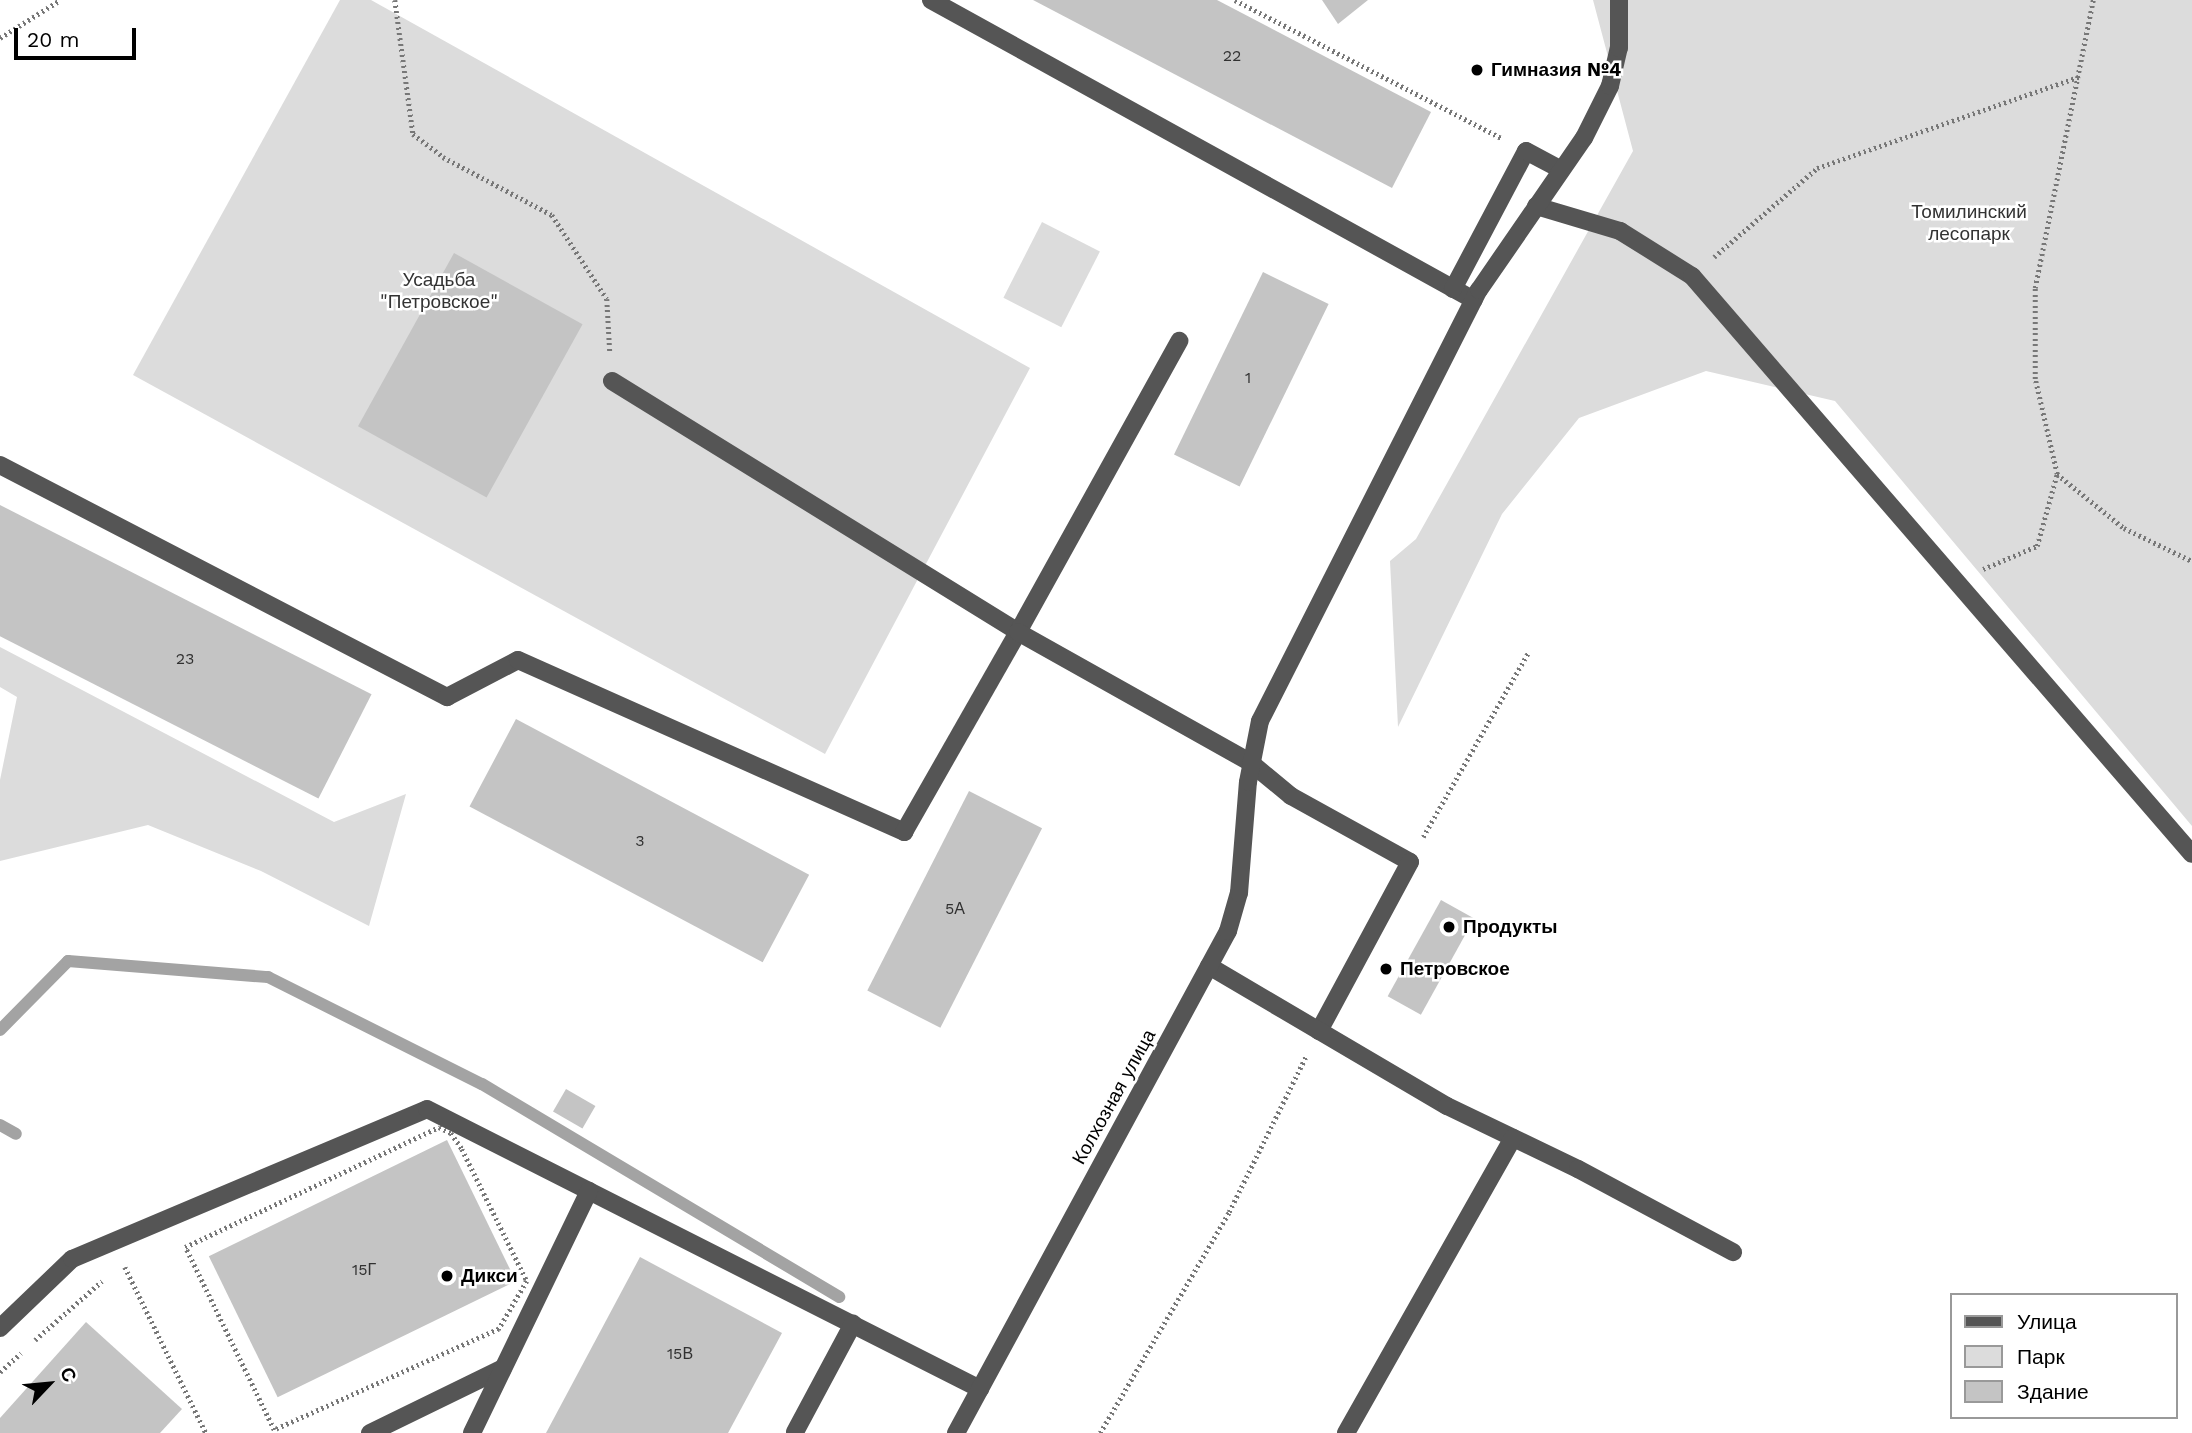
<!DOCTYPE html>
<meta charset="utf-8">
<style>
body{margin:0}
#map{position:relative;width:2192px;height:1433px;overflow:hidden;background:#fff;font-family:"Work Sans",sans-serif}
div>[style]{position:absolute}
.green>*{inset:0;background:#dcdcdc;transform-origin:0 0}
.stream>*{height:12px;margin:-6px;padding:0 6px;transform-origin:6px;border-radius:6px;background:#a3a3a3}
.building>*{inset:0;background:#c4c4c4;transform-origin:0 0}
.path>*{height:4.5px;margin-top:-2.25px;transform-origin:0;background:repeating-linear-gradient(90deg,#777 0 2px,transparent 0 5.5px)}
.minor>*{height:18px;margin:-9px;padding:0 9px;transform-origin:9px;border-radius:9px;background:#555}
.dots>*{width:19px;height:19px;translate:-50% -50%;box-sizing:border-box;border:4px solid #fff;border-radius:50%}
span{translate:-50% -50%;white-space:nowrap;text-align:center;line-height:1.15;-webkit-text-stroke:5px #fff;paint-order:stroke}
.number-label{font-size:16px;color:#313131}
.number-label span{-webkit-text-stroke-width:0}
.poi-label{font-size:19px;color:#000;font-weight:700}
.left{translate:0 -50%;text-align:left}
.park-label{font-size:19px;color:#333}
.street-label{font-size:19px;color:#000}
.legend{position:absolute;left:1950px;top:1293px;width:228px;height:126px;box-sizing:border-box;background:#fff;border:2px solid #999;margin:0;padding:9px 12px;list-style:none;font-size:21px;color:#000}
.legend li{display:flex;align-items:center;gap:14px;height:35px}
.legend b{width:35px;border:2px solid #999}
.north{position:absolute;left:14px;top:1349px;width:70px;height:70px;-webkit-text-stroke:5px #fff;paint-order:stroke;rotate:64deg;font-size:19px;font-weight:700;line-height:28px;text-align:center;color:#000}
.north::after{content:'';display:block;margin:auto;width:24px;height:32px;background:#000;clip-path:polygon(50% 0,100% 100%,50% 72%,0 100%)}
.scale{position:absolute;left:14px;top:28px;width:122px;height:32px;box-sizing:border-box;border:4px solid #000;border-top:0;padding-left:9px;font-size:21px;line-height:24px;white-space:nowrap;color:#000;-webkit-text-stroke:5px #fff;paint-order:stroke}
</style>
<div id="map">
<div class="green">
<i style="clip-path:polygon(340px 0,371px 0,1030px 368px,825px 754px,133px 375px)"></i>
<i style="clip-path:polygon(1593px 0,2192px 0,2192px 826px,1835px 401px,1706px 371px,1579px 418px,1502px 514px,1398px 727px,1390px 561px,1416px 539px,1633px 151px)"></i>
<i style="left:1042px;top:222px;width:65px;height:85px;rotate:27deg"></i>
<i style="clip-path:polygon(0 647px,334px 822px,406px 794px,369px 926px,261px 871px,148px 825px,0 861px,0 780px,17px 697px,0 687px)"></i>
</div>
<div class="stream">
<i style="left:0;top:1030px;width:97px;rotate:-45.4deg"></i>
<i style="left:68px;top:961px;width:201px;rotate:4.6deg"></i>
<i style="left:268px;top:977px;width:239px;rotate:26.6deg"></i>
<i style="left:482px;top:1084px;width:416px;rotate:30.8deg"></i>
<i style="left:0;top:1125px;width:18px;rotate:29deg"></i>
</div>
<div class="building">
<i style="clip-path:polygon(1033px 0,1217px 0,1431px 112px,1392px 188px)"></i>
<i style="clip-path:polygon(1322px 0,1368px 0,1338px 24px)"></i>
<i style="left:454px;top:253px;width:147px;height:198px;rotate:29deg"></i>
<i style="left:1263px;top:272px;width:73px;height:203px;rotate:26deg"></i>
<i style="left:0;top:505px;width:417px;height:117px;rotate:27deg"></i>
<i style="left:516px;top:719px;width:332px;height:99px;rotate:28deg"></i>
<i style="left:969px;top:791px;width:82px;height:224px;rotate:27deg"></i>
<i style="left:1441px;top:900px;width:38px;height:110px;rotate:29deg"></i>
<i style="left:566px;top:1089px;width:34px;height:26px;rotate:30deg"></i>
<i style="left:447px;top:1140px;width:157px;height:265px;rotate:64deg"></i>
<i style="clip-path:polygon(640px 1257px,782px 1333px,728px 1433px,546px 1433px)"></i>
<i style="clip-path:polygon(86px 1322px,182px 1409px,160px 1433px,0 1433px,0 1418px)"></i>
</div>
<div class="path">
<i style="left:395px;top:0;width:135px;rotate:82.3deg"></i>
<i style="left:413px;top:134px;width:38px;rotate:37deg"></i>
<i style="left:443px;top:157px;width:123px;rotate:28deg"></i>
<i style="left:552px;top:215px;width:100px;rotate:56.8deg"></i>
<i style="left:607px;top:299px;width:53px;rotate:86.8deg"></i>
<i style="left:1235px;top:0;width:300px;rotate:27.4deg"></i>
<i style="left:0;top:38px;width:71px;rotate:-32.3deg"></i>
<i style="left:1714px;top:257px;width:136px;rotate:-40.8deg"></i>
<i style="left:1817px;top:168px;width:277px;rotate:-19.2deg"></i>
<i style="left:2057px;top:474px;width:86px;rotate:38.9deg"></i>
<i style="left:2124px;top:528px;width:76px;rotate:25.9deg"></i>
<i style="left:1983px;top:569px;width:59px;rotate:-23.1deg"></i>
<i style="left:2037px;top:546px;width:75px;rotate:-74.5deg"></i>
<i style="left:2057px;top:474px;width:98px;rotate:-103deg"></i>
<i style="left:2035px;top:379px;width:91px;rotate:-90deg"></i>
<i style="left:2035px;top:288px;width:294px;rotate:-78.6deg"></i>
<i style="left:1423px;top:837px;width:214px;rotate:-60.3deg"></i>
<i style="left:439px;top:1127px;width:13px;rotate:27deg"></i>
<i style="left:451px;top:1133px;width:19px;rotate:55deg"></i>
<i style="left:462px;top:1149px;width:147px;rotate:63.8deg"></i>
<i style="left:527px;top:1281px;width:56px;rotate:120.3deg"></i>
<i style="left:499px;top:1329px;width:247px;rotate:155.8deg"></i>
<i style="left:274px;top:1430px;width:203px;rotate:-115.9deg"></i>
<i style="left:185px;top:1247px;width:281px;rotate:-25.3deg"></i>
<i style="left:125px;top:1267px;width:185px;rotate:64deg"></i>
<i style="left:35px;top:1340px;width:89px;rotate:-41.4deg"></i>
<i style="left:0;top:1372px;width:28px;rotate:-42deg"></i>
<i style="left:1100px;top:1433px;width:256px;rotate:-59.7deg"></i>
<i style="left:1229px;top:1212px;width:174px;rotate:-63.7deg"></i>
</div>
<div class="minor">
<i style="left:931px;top:0;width:620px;rotate:28.92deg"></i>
<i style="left:1536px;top:206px;width:88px;rotate:16.6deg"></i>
<i style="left:1620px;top:231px;width:85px;rotate:32deg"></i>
<i style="left:1692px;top:276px;width:764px;rotate:49.14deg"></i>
<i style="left:1453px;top:289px;width:156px;rotate:-62.1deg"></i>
<i style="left:1526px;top:151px;width:38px;rotate:28deg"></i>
<i style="left:612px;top:381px;width:477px;rotate:31.7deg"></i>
<i style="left:1018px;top:632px;width:333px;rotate:-61deg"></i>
<i style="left:0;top:465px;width:504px;rotate:27.43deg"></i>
<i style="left:447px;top:697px;width:80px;rotate:-27.5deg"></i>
<i style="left:518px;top:660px;width:423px;rotate:24deg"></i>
<i style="left:904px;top:832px;width:230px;rotate:-60.3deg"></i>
<i style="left:1018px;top:632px;width:267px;rotate:29.3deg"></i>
<i style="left:1251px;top:763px;width:52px;rotate:39.5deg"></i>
<i style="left:1291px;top:796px;width:136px;rotate:29deg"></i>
<i style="left:1410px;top:862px;width:192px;rotate:118.3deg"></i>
<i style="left:1209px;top:966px;width:276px;rotate:30.5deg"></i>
<i style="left:1447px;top:1106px;width:145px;rotate:25.7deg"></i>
<i style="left:1578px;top:1169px;width:176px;rotate:28.2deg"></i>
<i style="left:0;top:1328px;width:100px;rotate:-43.8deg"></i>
<i style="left:72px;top:1259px;width:385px;rotate:-22.9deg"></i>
<i style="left:427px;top:1109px;width:620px;rotate:26.85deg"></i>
<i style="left:795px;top:1432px;width:123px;rotate:-61.8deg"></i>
<i style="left:370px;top:1433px;width:148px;rotate:-26deg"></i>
<i style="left:472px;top:1433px;width:269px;rotate:-64.2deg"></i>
<i style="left:956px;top:1433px;width:571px;rotate:-61.55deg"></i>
<i style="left:1228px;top:931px;width:40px;rotate:-74deg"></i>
<i style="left:1239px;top:893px;width:111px;rotate:-85.4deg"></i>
<i style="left:1248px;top:782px;width:62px;rotate:-78.9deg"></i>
<i style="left:1260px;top:721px;width:483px;rotate:-63.1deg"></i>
<i style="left:1479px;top:290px;width:185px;rotate:-55.4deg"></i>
<i style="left:1584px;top:138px;width:58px;rotate:-63.4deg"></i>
<i style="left:1610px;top:86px;width:39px;rotate:-77deg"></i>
<i style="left:1619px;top:48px;width:48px;rotate:-90deg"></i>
<i style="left:1346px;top:1433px;width:339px;rotate:-60.5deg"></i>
</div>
<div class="dots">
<i style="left:1477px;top:70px;background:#000"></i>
<i style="left:1449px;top:927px;background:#000"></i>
<i style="left:1386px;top:969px;background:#000"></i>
<i style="left:447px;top:1276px;background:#000"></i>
</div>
<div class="number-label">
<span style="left:1232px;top:56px">22</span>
<span style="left:1248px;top:378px">1</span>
<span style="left:185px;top:659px">23</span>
<span style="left:640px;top:841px">3</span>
<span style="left:955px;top:909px">5А</span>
<span style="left:364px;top:1270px">15Г</span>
<span style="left:680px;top:1354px">15В</span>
</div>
<div class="poi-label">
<span class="left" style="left:1491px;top:70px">Гимназия №4</span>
<span class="left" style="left:1463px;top:927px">Продукты</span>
<span class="left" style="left:1400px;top:969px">Петровское</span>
<span class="left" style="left:461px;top:1276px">Дикси</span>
</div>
<div class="park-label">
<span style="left:1969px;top:223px">Томилинский<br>лесопарк</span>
<span style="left:439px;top:291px">Усадьба<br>"Петровское"</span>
</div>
<div class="street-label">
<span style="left:1114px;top:1097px;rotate:-61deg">Колхозная улица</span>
</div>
<ul class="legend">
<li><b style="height:9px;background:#555"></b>Улица</li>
<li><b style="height:19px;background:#dcdcdc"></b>Парк</li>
<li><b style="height:19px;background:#c4c4c4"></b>Здание</li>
</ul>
<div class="north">С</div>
<div class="scale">20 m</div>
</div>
